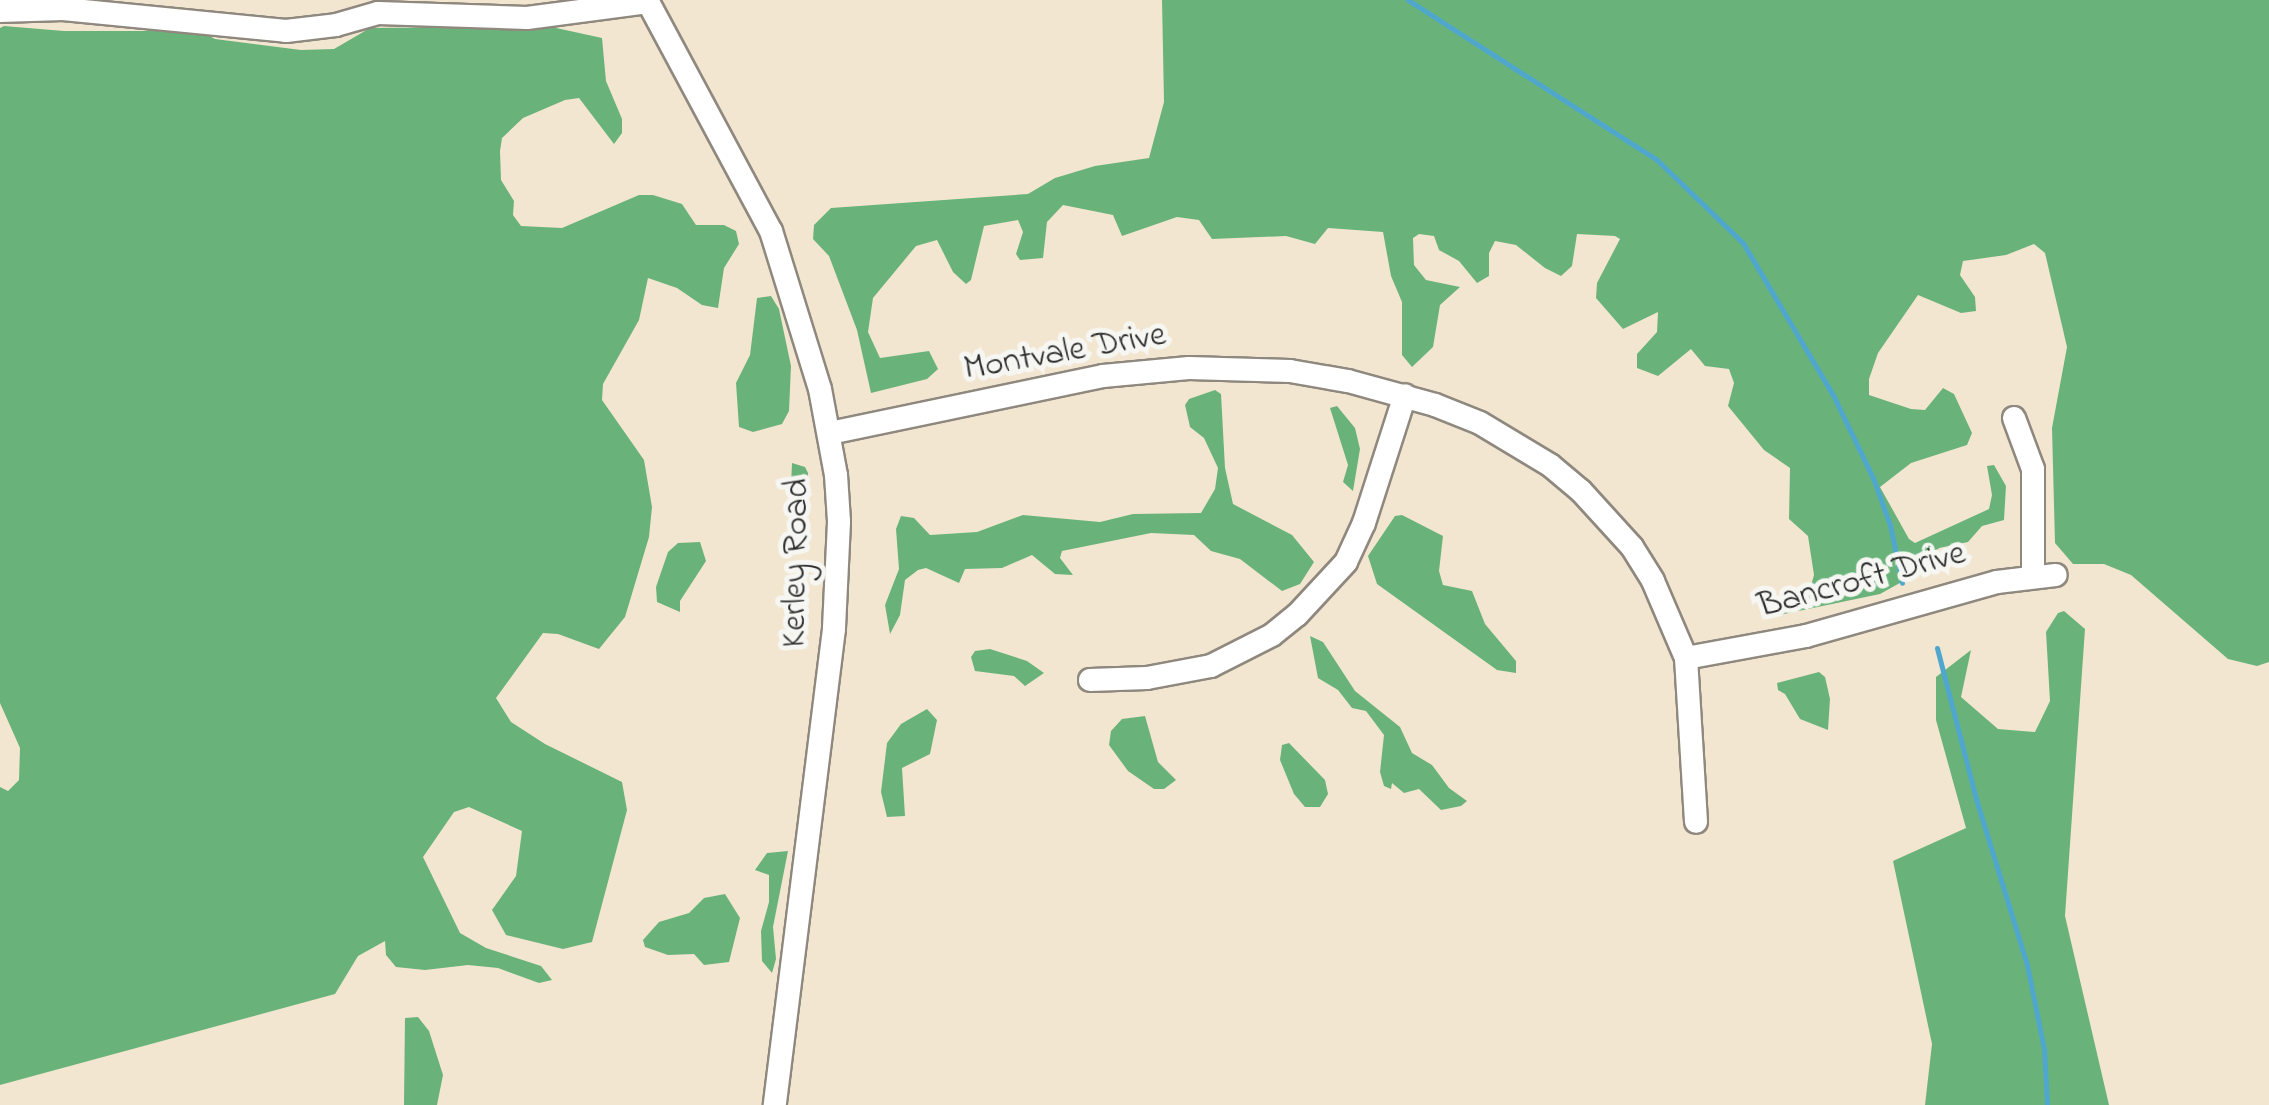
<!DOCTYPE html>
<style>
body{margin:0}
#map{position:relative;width:2269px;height:1105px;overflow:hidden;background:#f3e6d1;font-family:"Indie Flower",sans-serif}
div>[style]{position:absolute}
.forest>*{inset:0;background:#69b37b}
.stream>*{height:5px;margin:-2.5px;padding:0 2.5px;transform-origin:2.5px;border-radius:2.5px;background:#50a7cd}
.roads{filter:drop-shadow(2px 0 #8f887e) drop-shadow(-2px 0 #8f887e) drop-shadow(0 2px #8f887e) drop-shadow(0 -2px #8f887e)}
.minor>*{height:22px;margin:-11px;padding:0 11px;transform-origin:11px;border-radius:11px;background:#fff}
span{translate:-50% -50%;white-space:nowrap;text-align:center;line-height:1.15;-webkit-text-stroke:10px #f6f6f2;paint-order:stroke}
.street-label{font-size:35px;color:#2b2b2b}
</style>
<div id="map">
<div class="forest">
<i style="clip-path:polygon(1162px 0,2269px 0,2269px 662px,2257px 666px,2228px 659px,2131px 575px,2104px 564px,2073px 564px,2055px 543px,2052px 428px,2067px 347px,2045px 253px,2034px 244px,2006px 255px,1963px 261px,1960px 275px,1975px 297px,1976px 311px,1961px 313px,1918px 295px,1878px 353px,1869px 379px,1869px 395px,1911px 409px,1925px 410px,1943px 388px,1954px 394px,1972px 433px,1967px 445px,1911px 463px,1880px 487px,1909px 539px,1915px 543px,1989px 509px,1992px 495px,1987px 466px,1994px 465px,2006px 486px,2004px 520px,1982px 526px,1968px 542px,1939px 548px,1916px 574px,1880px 594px,1774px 616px,1776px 608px,1808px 596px,1814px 575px,1808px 536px,1789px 519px,1790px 468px,1764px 450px,1728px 406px,1734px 383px,1729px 369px,1705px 366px,1691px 349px,1658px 376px,1637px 368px,1637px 354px,1657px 332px,1658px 312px,1623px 329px,1596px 298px,1597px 283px,1620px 239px,1615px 236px,1577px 234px,1572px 266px,1561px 276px,1545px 268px,1516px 245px,1495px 241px,1489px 253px,1489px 276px,1477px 283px,1459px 261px,1439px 250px,1434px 236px,1419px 234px,1413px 238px,1414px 265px,1426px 280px,1460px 287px,1440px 305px,1433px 347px,1412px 367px,1402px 355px,1402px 302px,1391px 276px,1383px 232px,1328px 228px,1315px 244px,1286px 236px,1212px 239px,1199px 220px,1177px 217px,1122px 236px,1113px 215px,1063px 205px,1047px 222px,1043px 258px,1020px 260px,1016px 254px,1023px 232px,1018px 220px,984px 226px,971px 280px,966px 284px,953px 272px,937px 240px,916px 246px,873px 298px,868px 332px,880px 358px,929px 351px,938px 369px,927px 379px,871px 393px,857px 330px,829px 256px,813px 239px,814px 225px,831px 208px,1028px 194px,1055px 178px,1095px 166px,1149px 158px,1164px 102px)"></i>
<i style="clip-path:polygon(4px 26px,64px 31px,201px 31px,215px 39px,301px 50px,334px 49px,370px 28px,547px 26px,602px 38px,606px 81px,622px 119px,622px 133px,614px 144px,579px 98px,565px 100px,523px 118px,502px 138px,500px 151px,501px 180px,514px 201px,513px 215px,521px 226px,562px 228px,639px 195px,653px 195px,682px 204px,696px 225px,724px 225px,736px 231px,739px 244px,724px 268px,718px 308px,702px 305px,677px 288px,648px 278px,639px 320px,603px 384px,602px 400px,644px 460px,652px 507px,649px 537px,625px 617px,599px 649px,558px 634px,543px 633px,496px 698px,511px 722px,545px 744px,622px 782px,627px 810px,592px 942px,563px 949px,506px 935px,492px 910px,516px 876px,522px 831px,469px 807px,454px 812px,423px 857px,460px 933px,486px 948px,541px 966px,552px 980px,539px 983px,498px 968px,468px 965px,425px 970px,396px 967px,386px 955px,385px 941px,358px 956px,335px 994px,0 1085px,0 787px,8px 791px,19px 780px,20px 748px,0 703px,0 28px)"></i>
<i style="clip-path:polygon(771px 296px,779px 309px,791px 366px,789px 411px,782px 424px,753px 432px,739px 427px,736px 383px,750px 355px,757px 298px)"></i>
<i style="clip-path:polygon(1215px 390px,1221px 394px,1225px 468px,1233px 504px,1292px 535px,1314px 562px,1300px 584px,1282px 591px,1240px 559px,1211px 551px,1194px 535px,1151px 533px,1062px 551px,1060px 558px,1073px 575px,1055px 574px,1032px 555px,1002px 568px,965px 569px,959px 583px,926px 568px,918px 570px,905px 580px,900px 615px,890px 634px,885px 605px,899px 569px,896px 529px,901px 516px,914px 518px,930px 535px,977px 532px,1023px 515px,1100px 522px,1133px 514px,1201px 513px,1215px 489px,1218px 468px,1204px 438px,1190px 427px,1185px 405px,1189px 399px)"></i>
<i style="clip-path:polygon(1337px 406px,1355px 428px,1360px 449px,1353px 491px,1343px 482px,1348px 465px,1330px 408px)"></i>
<i style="clip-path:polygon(792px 463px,805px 467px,808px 473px,807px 536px,800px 539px,789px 528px)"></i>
<i style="clip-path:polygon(1402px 515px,1443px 536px,1439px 571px,1443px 585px,1472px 591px,1485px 624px,1516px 661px,1516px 673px,1497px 670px,1377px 584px,1368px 556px,1395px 516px)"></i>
<i style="clip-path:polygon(700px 542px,706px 561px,680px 601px,680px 612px,657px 602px,656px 587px,668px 552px,678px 543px)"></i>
<i style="clip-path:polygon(2064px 611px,2085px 629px,2065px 916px,2109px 1105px,1925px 1105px,1932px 1044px,1893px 861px,1966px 828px,1936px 720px,1936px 677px,1971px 650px,1961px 697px,1998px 729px,2035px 732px,2050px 701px,2046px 632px,2058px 613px)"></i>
<i style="clip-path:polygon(1310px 636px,1323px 642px,1355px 691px,1400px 727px,1412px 753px,1432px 765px,1449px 788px,1467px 801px,1461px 806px,1441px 810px,1419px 789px,1404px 793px,1392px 783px,1391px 789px,1384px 786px,1380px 772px,1384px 735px,1366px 711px,1352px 708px,1338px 690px,1318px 678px)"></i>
<i style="clip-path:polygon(990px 649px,1027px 661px,1044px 673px,1025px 686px,1014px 676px,975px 671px,971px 657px,975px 651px)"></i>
<i style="clip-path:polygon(1819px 672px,1825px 677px,1830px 699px,1828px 730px,1800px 719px,1785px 694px,1778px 690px,1777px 683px)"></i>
<i style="clip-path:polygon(927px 709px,937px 720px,930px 754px,902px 768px,905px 816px,887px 817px,881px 792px,887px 743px,901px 724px)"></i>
<i style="clip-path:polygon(1145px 716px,1158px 762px,1176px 780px,1164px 789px,1154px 789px,1128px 771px,1109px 745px,1111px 731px,1122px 719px)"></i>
<i style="clip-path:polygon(1289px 743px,1325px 780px,1328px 794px,1320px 807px,1305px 807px,1294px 794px,1280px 760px,1282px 745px)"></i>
<i style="clip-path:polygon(788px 851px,773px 927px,776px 959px,772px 973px,762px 961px,761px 931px,769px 902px,769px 875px,755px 870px,767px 853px)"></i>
<i style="clip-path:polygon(725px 894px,740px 918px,729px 962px,704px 965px,694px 954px,668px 955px,645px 947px,643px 940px,659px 922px,689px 913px,704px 898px)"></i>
<i style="clip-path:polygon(418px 1017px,429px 1031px,443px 1075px,437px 1105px,404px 1105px,405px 1018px)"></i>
</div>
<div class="stream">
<i style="left:1408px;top:0;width:295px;rotate:32.7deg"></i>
<i style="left:1656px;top:159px;width:121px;rotate:44deg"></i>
<i style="left:1743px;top:243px;width:179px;rotate:59.4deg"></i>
<i style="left:1834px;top:397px;width:90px;rotate:64.3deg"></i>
<i style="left:1873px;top:478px;width:50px;rotate:70.1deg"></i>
<i style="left:1890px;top:525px;width:59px;rotate:78.3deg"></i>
<i style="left:1937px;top:648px;width:156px;rotate:75.5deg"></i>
<i style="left:1976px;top:799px;width:174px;rotate:72.9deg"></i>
<i style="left:2027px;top:965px;width:86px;rotate:78.6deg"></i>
<i style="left:2044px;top:1049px;width:56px;rotate:86.9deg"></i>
</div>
<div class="roads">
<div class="minor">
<i style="left:647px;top:0;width:262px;rotate:61.8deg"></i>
<i style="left:771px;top:231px;width:165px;rotate:72.8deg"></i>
<i style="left:820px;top:389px;width:87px;rotate:79.5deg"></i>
<i style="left:836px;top:475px;width:47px;rotate:86.3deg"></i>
<i style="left:839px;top:522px;width:107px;rotate:92.7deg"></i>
<i style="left:834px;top:629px;width:480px;rotate:97.1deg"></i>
<i style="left:0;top:11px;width:63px;rotate:-1.8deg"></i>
<i style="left:63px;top:9px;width:224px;rotate:5.6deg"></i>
<i style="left:286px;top:31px;width:50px;rotate:-6.8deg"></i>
<i style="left:336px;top:25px;width:44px;rotate:-15.9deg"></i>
<i style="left:378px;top:13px;width:149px;rotate:1.9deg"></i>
<i style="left:527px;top:18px;width:122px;rotate:-7.5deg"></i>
<i style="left:2014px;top:418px;width:54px;rotate:69.6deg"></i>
<i style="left:2033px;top:469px;width:107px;rotate:90deg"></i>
<i style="left:830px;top:433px;width:279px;rotate:-11.8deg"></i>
<i style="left:1103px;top:376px;width:86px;rotate:-5.3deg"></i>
<i style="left:1189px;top:368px;width:101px;rotate:1.7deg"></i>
<i style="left:1290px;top:371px;width:59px;rotate:9.8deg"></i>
<i style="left:1348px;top:381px;width:90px;rotate:15.4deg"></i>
<i style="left:1435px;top:405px;width:48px;rotate:21.8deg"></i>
<i style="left:1480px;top:423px;width:82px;rotate:31deg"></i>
<i style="left:1550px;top:465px;width:40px;rotate:40deg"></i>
<i style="left:1581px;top:491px;width:76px;rotate:47.7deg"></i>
<i style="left:1632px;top:547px;width:40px;rotate:58deg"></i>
<i style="left:1653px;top:581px;width:84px;rotate:66.8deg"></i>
<i style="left:1686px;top:658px;width:164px;rotate:86.5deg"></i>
<i style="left:1686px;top:658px;width:122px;rotate:-10.4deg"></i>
<i style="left:1806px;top:636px;width:198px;rotate:-15.8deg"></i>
<i style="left:1997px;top:582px;width:59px;rotate:-6.8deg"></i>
<i style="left:1090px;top:680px;width:57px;rotate:-2deg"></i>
<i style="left:1147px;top:678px;width:65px;rotate:-10.6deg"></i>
<i style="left:1211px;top:666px;width:68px;rotate:-26.9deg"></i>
<i style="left:1272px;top:635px;width:32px;rotate:-39deg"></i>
<i style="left:1297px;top:615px;width:72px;rotate:-47.2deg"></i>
<i style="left:1346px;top:562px;width:43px;rotate:-65.2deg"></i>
<i style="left:1364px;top:523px;width:134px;rotate:-72.2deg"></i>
</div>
</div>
<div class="street-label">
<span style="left:1065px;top:353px;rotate:-10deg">Montvale Drive</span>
<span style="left:797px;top:563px;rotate:-89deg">Kerley Road</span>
<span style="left:1862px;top:581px;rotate:-15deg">Bancroft Drive</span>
</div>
</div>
